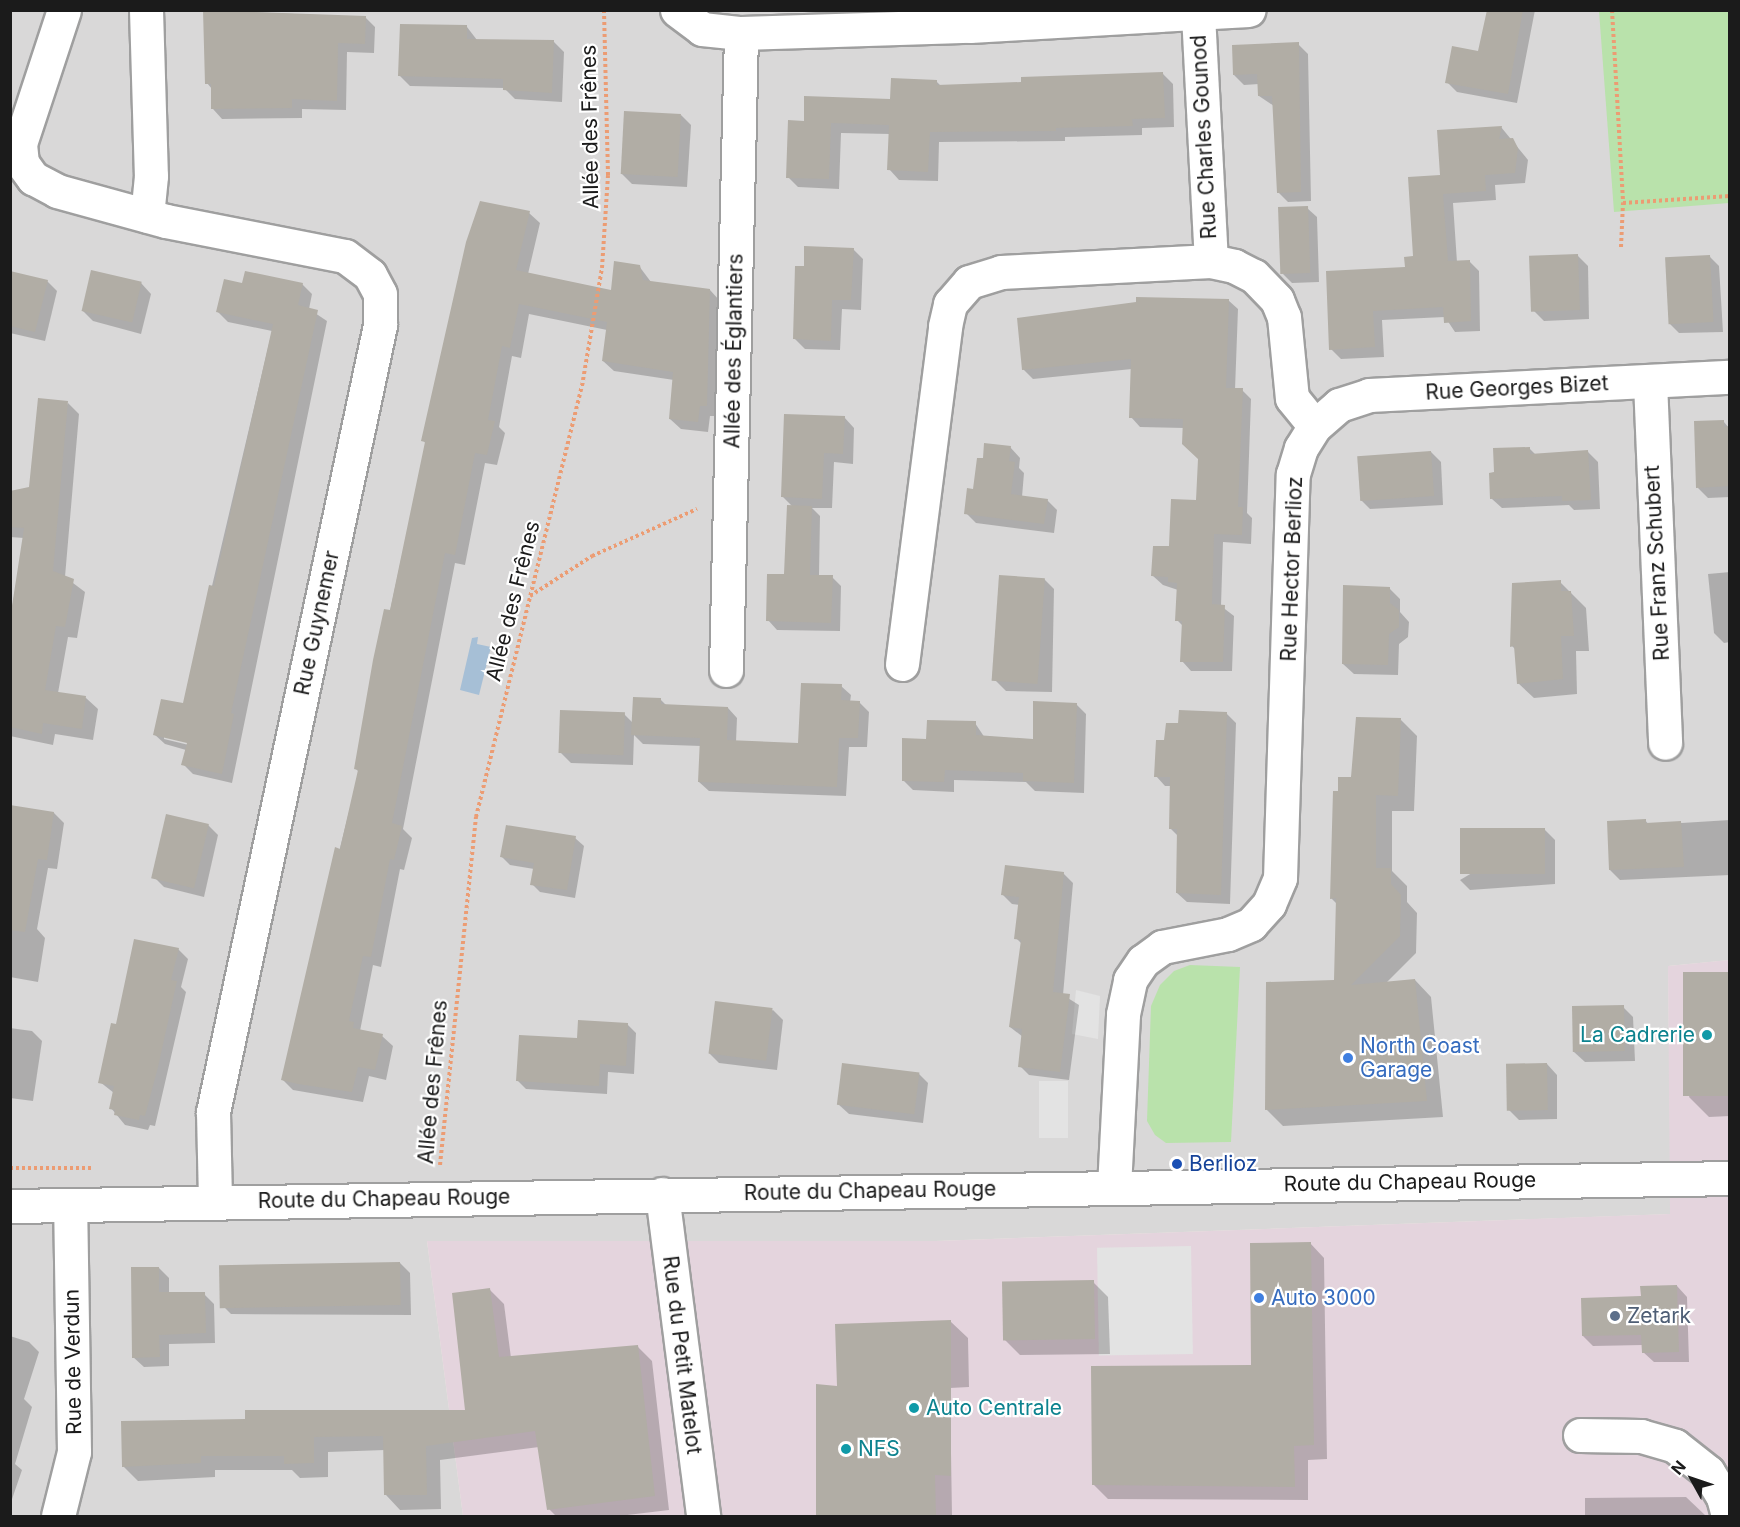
<!DOCTYPE html>
<meta charset="utf-8">
<style>
body{margin:0}
#map{position:relative;width:1740px;height:1527px;overflow:hidden;background:#ecebe2;font-family:Inter,sans-serif}
div>[style]{position:absolute}
.residential>*{inset:0;background:#d9d8d8}
.industrial>*{inset:0;background:#e4d4dd}
.grass>*{inset:0;background:#b9e2ab}
.parking>*{inset:0;background:#e3e3e3;transform-origin:0 0}
.water>*{inset:0;background:#a6bfd6}
.shadow>*{inset:0;background:#0003}
.building>*{inset:0;background:#b1ada5;transform-origin:0 0}
.path>*{height:4px;margin-top:-2px;transform-origin:0;background:repeating-linear-gradient(90deg,#ec9c73 0 3px,transparent 0 6px)}
.roads{filter:drop-shadow(2px 0 #9f9f9f) drop-shadow(-2px 0 #9f9f9f) drop-shadow(0 2px #9f9f9f) drop-shadow(0 -2px #9f9f9f)}
.minor>*{height:33px;margin:-16.5px;padding:0 16.5px;transform-origin:16.5px;border-radius:16.5px;background:#fff}
.dots>*{width:16px;height:16px;translate:-50% -50%;box-sizing:border-box;border:3px solid #fff;border-radius:50%}
span{translate:-50% -50%;white-space:nowrap;text-align:center;line-height:1.15;-webkit-text-stroke:4.5px #fff;paint-order:stroke}
.street-label{font-size:21px;color:#1b1b1b}
.culture-label{font-size:21px;color:#0d838f}
.right{translate:-100% -50%;text-align:right}
.left{translate:0 -50%;text-align:left}
.shop-label{font-size:21px;color:#366cbe}
.transit-label{font-size:21px;color:#164399}
.service-label{font-size:21px;color:#4e5e75}
.frame{position:absolute;inset:0;border:12px solid #1b1b1b;pointer-events:none}
.north{position:absolute;left:1662px;top:1449px;width:60px;height:60px;-webkit-text-stroke:4px #fff;paint-order:stroke;rotate:310deg;font-size:16px;font-weight:700;line-height:24px;text-align:center;color:#1b1b1b}
.north::after{content:'';display:block;margin:auto;width:21px;height:27px;background:#1b1b1b;clip-path:polygon(50% 0,100% 100%,50% 72%,0 100%)}
</style>
<div id="map">
<div class="residential">
<i style="clip-path:polygon(10px 11px,1729px 11px,1730px 960px,1668px 966px,1671px 1214px,936px 1241px,427px 1241px,463px 1516px,11px 1516px)"></i>
</div>
<div class="industrial">
<i style="clip-path:polygon(1729px 960px,1729px 1516px,463px 1516px,427px 1241px,936px 1241px,1670px 1214px,1668px 966px)"></i>
</div>
<div class="grass">
<i style="clip-path:polygon(1599px 11px,1729px 11px,1729px 203px,1614px 212px)"></i>
<i style="clip-path:polygon(1190px 965px,1240px 967px,1231px 1142px,1166px 1143px,1155px 1135px,1147px 1121px,1151px 1006px,1160px 985px,1174px 971px)"></i>
</div>
<div class="parking">
<i style="clip-path:polygon(1076px 990px,1100px 996px,1098px 1039px,1072px 1034px)"></i>
<i style="left:1039px;top:1081px;width:29px;height:57px"></i>
<i style="left:1191px;top:1246px;width:108px;height:94px;rotate:89deg"></i>
</div>
<div class="water">
<i style="clip-path:polygon(478px 637px,477px 644px,491px 647px,479px 695px,460px 690px,472px 638px)"></i>
</div>
<div class="shadow">
<i style="clip-path:polygon(205px 10px,365px 17px,375px 27px,374px 53px,347px 52px,346px 110px,302px 109px,302px 118px,222px 119px,213px 109px,212px 89px,207px 83px)"></i>
<i style="clip-path:polygon(1488px 10px,1535px 10px,1517px 103px,1457px 92px,1447px 82px,1480px 53px)"></i>
<i style="clip-path:polygon(467px 27px,477px 40px,554px 42px,564px 52px,562px 102px,515px 99px,504px 88px,410px 86px,400px 76px)"></i>
<i style="clip-path:polygon(1298px 44px,1308px 54px,1311px 201px,1288px 202px,1278px 192px,1274px 106px,1259px 96px,1259px 84px,1244px 85px,1234px 75px)"></i>
<i style="clip-path:polygon(1163px 74px,1173px 84px,1174px 127px,1142px 128px,1142px 135px,1065px 137px,1065px 141px,939px 142px,938px 181px,899px 180px,889px 169px,890px 134px,841px 133px,839px 189px,798px 187px,788px 177px,805px 122px,892px 100px,936px 81px,941px 86px,1023px 84px)"></i>
<i style="clip-path:polygon(681px 115px,691px 125px,687px 187px,632px 184px,622px 174px)"></i>
<i style="clip-path:polygon(1501px 127px,1528px 160px,1525px 183px,1495px 185px,1496px 200px,1453px 203px,1457px 262px,1469px 261px,1479px 271px,1480px 331px,1455px 332px,1445px 317px,1382px 320px,1384px 357px,1341px 359px,1331px 349px,1415px 258px,1441px 177px)"></i>
<i style="clip-path:polygon(1307px 208px,1317px 217px,1319px 282px,1292px 283px,1283px 274px)"></i>
<i style="clip-path:polygon(529px 213px,540px 223px,528px 274px,612px 292px,639px 266px,651px 282px,710px 290px,720px 301px,717px 416px,710px 416px,708px 432px,681px 429px,670px 419px,674px 380px,614px 371px,603px 361px,607px 330px,529px 314px,521px 358px,512px 356px,499px 427px,505px 433px,497px 465px,485px 463px,465px 565px,455px 563px,403px 829px,412px 838px,404px 870px,400px 869px,381px 967px,373px 965px,360px 1031px,382px 1036px,393px 1046px,386px 1080px,369px 1076px,363px 1102px,293px 1090px,282px 1079px,359px 772px,356px 769px,426px 444px,423px 440px)"></i>
<i style="clip-path:polygon(853px 249px,863px 259px,861px 310px,842px 309px,840px 350px,805px 349px,795px 339px,805px 268px)"></i>
<i style="clip-path:polygon(1578px 256px,1588px 266px,1589px 319px,1544px 321px,1534px 311px)"></i>
<i style="clip-path:polygon(1709px 256px,1719px 266px,1723px 332px,1679px 333px,1669px 323px)"></i>
<i style="clip-path:polygon(10px 273px,47px 281px,57px 291px,45px 341px,10px 333px)"></i>
<i style="clip-path:polygon(141px 283px,151px 294px,141px 334px,93px 321px,83px 311px)"></i>
<i style="clip-path:polygon(evenodd,302px 284px,312px 294px,309px 309px,327px 321px,232px 783px,193px 774px,183px 764px,186px 750px,165px 744px,154px 734px,184px 705px,272px 331px,228px 322px,218px 312px,302px 284px,164px 736px,194px 743px,193px 746px,164px 739px,164px 736px)"></i>
<i style="clip-path:polygon(1228px 300px,1238px 309px,1235px 390px,1242px 390px,1251px 399px,1247px 513px,1252px 518px,1251px 544px,1223px 542px,1221px 606px,1234px 616px,1232px 671px,1191px 671px,1182px 661px,1183px 626px,1177px 620px,1178px 590px,1163px 585px,1153px 576px,1198px 501px,1200px 459px,1184px 428px,1140px 427px,1131px 417px,1132px 369px,1033px 379px,1023px 369px)"></i>
<i style="clip-path:polygon(68px 403px,79px 414px,65px 577px,85px 592px,77px 638px,68px 637px,58px 693px,86px 698px,98px 709px,93px 740px,55px 734px,53px 745px,10px 736px,10px 620px,24px 538px,10px 537px,10px 492px,31px 488px)"></i>
<i style="clip-path:polygon(844px 417px,854px 428px,853px 464px,834px 462px,832px 508px,812px 508px,820px 516px,819px 576px,832px 577px,841px 586px,840px 631px,777px 630px,768px 620px,786px 576px,792px 506px,783px 497px)"></i>
<i style="clip-path:polygon(1724px 422px,1729px 428px,1730px 497px,1708px 498px,1698px 488px)"></i>
<i style="clip-path:polygon(1010px 447px,1020px 458px,1019px 468px,1024px 473px,1022px 497px,1047px 500px,1057px 510px,1054px 533px,976px 523px,966px 513px,984px 460px)"></i>
<i style="clip-path:polygon(1529px 448px,1536px 455px,1588px 452px,1598px 462px,1600px 509px,1574px 510px,1569px 505px,1502px 508px,1492px 499px,1496px 474px)"></i>
<i style="clip-path:polygon(1431px 452px,1441px 462px,1443px 505px,1370px 509px,1360px 499px)"></i>
<i style="clip-path:polygon(1730px 572px,1730px 642px,1724px 643px,1714px 633px,1708px 574px)"></i>
<i style="clip-path:polygon(1044px 579px,1054px 589px,1052px 692px,1006px 691px,996px 681px)"></i>
<i style="clip-path:polygon(1560px 582px,1586px 608px,1589px 651px,1576px 651px,1577px 694px,1534px 698px,1518px 683px,1516px 650px,1512px 646px)"></i>
<i style="clip-path:polygon(1390px 589px,1400px 599px,1400px 612px,1409px 622px,1408px 637px,1399px 644px,1398px 675px,1354px 674px,1343px 664px)"></i>
<i style="clip-path:polygon(841px 686px,851px 695px,850px 702px,859px 702px,869px 712px,867px 747px,849px 747px,846px 796px,709px 791px,699px 782px,701px 746px,643px 744px,634px 735px,633px 765px,571px 763px,561px 753px,624px 714px,633px 723px,660px 699px,666px 705px,728px 708px,737px 718px,736px 742px,800px 745px)"></i>
<i style="clip-path:polygon(1076px 704px,1086px 714px,1084px 793px,1035px 791px,1026px 782px,954px 780px,954px 792px,913px 790px,903px 780px,975px 723px,985px 738px,1034px 741px)"></i>
<i style="clip-path:polygon(1226px 713px,1236px 723px,1230px 904px,1187px 902px,1177px 893px,1179px 837px,1171px 829px,1171px 786px,1165px 786px,1156px 776px,1166px 741px,1180px 725px)"></i>
<i style="clip-path:polygon(1401px 720px,1417px 736px,1414px 811px,1392px 811px,1392px 871px,1407px 886px,1407px 902px,1417px 913px,1416px 953px,1386px 983px,1415px 980px,1431px 997px,1443px 1117px,1283px 1126px,1266px 1109px,1335px 982px,1337px 904px,1331px 898px,1339px 793px)"></i>
<i style="clip-path:polygon(10px 807px,54px 813px,64px 823px,57px 869px,48px 868px,37px 929px,45px 938px,38px 982px,10px 977px)"></i>
<i style="clip-path:polygon(1645px 820px,1649px 825px,1730px 820px,1730px 875px,1620px 880px,1610px 870px)"></i>
<i style="clip-path:polygon(208px 825px,218px 835px,204px 897px,164px 887px,154px 877px)"></i>
<i style="clip-path:polygon(1545px 830px,1555px 840px,1555px 884px,1470px 890px,1460px 880px)"></i>
<i style="clip-path:polygon(575px 838px,584px 846px,575px 898px,540px 892px,532px 884px,534px 869px,510px 865px,502px 857px)"></i>
<i style="clip-path:polygon(1063px 873px,1073px 883px,1063px 995px,1079px 1005px,1069px 1080px,1029px 1075px,1020px 1066px,1023px 1037px,1010px 1027px,1022px 944px,1016px 938px,1020px 905px,1012px 904px,1003px 895px)"></i>
<i style="clip-path:polygon(178px 949px,188px 959px,181px 987px,186px 992px,155px 1126px,150px 1125px,148px 1130px,125px 1125px,111px 1108px,114px 1093px,100px 1082px,117px 1026px)"></i>
<i style="clip-path:polygon(1730px 974px,1730px 1116px,1709px 1117px,1689px 1097px)"></i>
<i style="clip-path:polygon(1623px 1007px,1633px 1017px,1635px 1061px,1585px 1062px,1574px 1052px)"></i>
<i style="clip-path:polygon(773px 1010px,783px 1020px,777px 1070px,719px 1063px,709px 1053px)"></i>
<i style="clip-path:polygon(627px 1024px,636px 1033px,634px 1074px,608px 1072px,607px 1094px,526px 1089px,518px 1081px,579px 1040px)"></i>
<i style="clip-path:polygon(10px 1028px,32px 1031px,42px 1041px,33px 1101px,10px 1098px)"></i>
<i style="clip-path:polygon(1547px 1064px,1557px 1075px,1557px 1119px,1519px 1120px,1509px 1110px)"></i>
<i style="clip-path:polygon(918px 1073px,928px 1083px,923px 1123px,849px 1114px,838px 1104px)"></i>
<i style="clip-path:polygon(1310px 1243px,1324px 1258px,1327px 1459px,1308px 1460px,1308px 1500px,1108px 1499px,1093px 1484px,1253px 1367px)"></i>
<i style="clip-path:polygon(400px 1263px,410px 1273px,411px 1315px,231px 1314px,221px 1304px)"></i>
<i style="clip-path:polygon(159px 1268px,169px 1278px,169px 1294px,204px 1294px,214px 1304px,215px 1343px,169px 1344px,169px 1366px,144px 1367px,133px 1357px)"></i>
<i style="clip-path:polygon(1093px 1282px,1108px 1297px,1110px 1354px,1020px 1355px,1005px 1340px)"></i>
<i style="clip-path:polygon(1677px 1286px,1687px 1297px,1689px 1362px,1654px 1362px,1643px 1352px,1643px 1345px,1593px 1346px,1583px 1336px,1642px 1298px)"></i>
<i style="clip-path:polygon(490px 1290px,504px 1304px,511px 1358px,638px 1347px,652px 1361px,669px 1510px,619px 1516px,556px 1516px,549px 1509px,539px 1447px,440px 1460px,441px 1509px,400px 1510px,386px 1495px,385px 1450px,328px 1452px,328px 1477px,300px 1478px,292px 1470px,215px 1470px,215px 1477px,138px 1481px,123px 1466px,247px 1420px,466px 1411px)"></i>
<i style="clip-path:polygon(950px 1321px,968px 1338px,969px 1387px,950px 1388px,952px 1516px,816px 1516px,817px 1386px,839px 1387px)"></i>
<i style="clip-path:polygon(10px 1336px,29px 1342px,39px 1352px,24px 1399px,32px 1407px,15px 1464px,22px 1470px,10px 1505px)"></i>
<i style="clip-path:polygon(1686px 1497px,1706px 1516px,1585px 1516px,1585px 1498px)"></i>
</div>
<div class="building">
<i style="clip-path:polygon(203px 10px,366px 16px,365px 44px,338px 43px,337px 101px,292px 99px,292px 108px,211px 109px,211px 84px,205px 84px)"></i>
<i style="clip-path:polygon(1487px 10px,1523px 10px,1508px 94px,1445px 83px,1452px 46px,1478px 51px)"></i>
<i style="clip-path:polygon(400px 24px,467px 25px,467px 39px,554px 40px,552px 93px,503px 90px,503px 79px,398px 76px)"></i>
<i style="clip-path:polygon(1299px 42px,1301px 192px,1277px 193px,1272px 96px,1258px 96px,1257px 74px,1233px 75px,1232px 45px)"></i>
<i style="clip-path:polygon(1163px 72px,1165px 118px,1132px 119px,1133px 126px,1056px 128px,1056px 131px,930px 132px,928px 172px,887px 170px,889px 125px,831px 123px,829px 179px,786px 178px,788px 120px,804px 121px,804px 96px,890px 99px,891px 78px,937px 80px,937px 85px,1021px 82px,1021px 77px)"></i>
<i style="left:624px;top:111px;width:57px;height:63px;rotate:3deg"></i>
<i style="clip-path:polygon(1502px 126px,1499px 139px,1513px 138px,1518px 148px,1515px 173px,1485px 175px,1486px 191px,1443px 194px,1448px 261px,1470px 260px,1471px 321px,1444px 323px,1443px 307px,1373px 311px,1375px 347px,1329px 350px,1326px 271px,1405px 267px,1404px 257px,1413px 256px,1408px 177px,1440px 175px,1437px 130px)"></i>
<i style="clip-path:polygon(480px 201px,530px 211px,516px 270px,611px 290px,614px 261px,640px 265px,643px 280px,710px 289px,707px 406px,700px 406px,698px 422px,669px 419px,673px 372px,602px 361px,607px 322px,519px 304px,510px 348px,502px 346px,488px 420px,495px 421px,487px 455px,475px 453px,455px 555px,445px 553px,392px 823px,402px 826px,394px 860px,390px 859px,371px 957px,363px 956px,349px 1021px,354px 1022px,353px 1028px,383px 1034px,375px 1070px,358px 1067px,352px 1092px,298px 1084px,281px 1080px,335px 847px,340px 849px,358px 770px,354px 769px,373px 660px,384px 609px,390px 610px,425px 442px,421px 441px,466px 242px)"></i>
<i style="left:1308px;top:206px;width:67px;height:30px;rotate:88deg"></i>
<i style="clip-path:polygon(804px 246px,854px 248px,851px 300px,832px 300px,831px 341px,793px 339px,795px 266px,804px 266px)"></i>
<i style="left:1578px;top:254px;width:56px;height:49px;rotate:88deg"></i>
<i style="left:1710px;top:255px;width:67px;height:45px;rotate:87deg"></i>
<i style="left:91px;top:270px;width:52px;height:42px;rotate:13deg"></i>
<i style="clip-path:polygon(10px 271px,48px 280px,35px 332px,10px 326px)"></i>
<i style="clip-path:polygon(245px 271px,303px 283px,298px 305px,318px 310px,231px 713px,234px 714px,222px 774px,181px 765px,187px 743px,153px 735px,161px 699px,183px 703px,209px 585px,214px 586px,273px 324px,216px 312px,224px 279px,242px 283px)"></i>
<i style="clip-path:polygon(1136px 297px,1229px 299px,1226px 388px,1243px 388px,1238px 507px,1243px 507px,1242px 535px,1214px 534px,1212px 604px,1225px 605px,1223px 662px,1180px 662px,1182px 621px,1175px 621px,1177px 583px,1168px 582px,1168px 577px,1151px 576px,1153px 546px,1169px 546px,1171px 499px,1196px 500px,1198px 459px,1182px 444px,1183px 419px,1129px 418px,1131px 359px,1022px 370px,1017px 318px,1136px 302px)"></i>
<i style="clip-path:polygon(38px 398px,68px 401px,53px 571px,74px 579px,65px 627px,56px 626px,45px 690px,86px 696px,82px 729px,43px 723px,42px 734px,10px 727px,10px 619px,24px 528px,10px 527px,10px 491px,29px 487px)"></i>
<i style="clip-path:polygon(784px 414px,845px 416px,843px 454px,824px 453px,822px 499px,781px 497px)"></i>
<i style="clip-path:polygon(1724px 420px,1724px 427px,1730px 426px,1730px 486px,1696px 488px,1694px 421px)"></i>
<i style="clip-path:polygon(984px 443px,1011px 446px,1009px 461px,1015px 462px,1011px 494px,1048px 499px,1044px 524px,964px 514px,967px 488px,973px 489px,977px 458px,983px 458px)"></i>
<i style="clip-path:polygon(1530px 447px,1530px 454px,1588px 450px,1591px 500px,1562px 501px,1562px 496px,1490px 499px,1489px 473px,1494px 472px,1493px 448px)"></i>
<i style="left:1431px;top:451px;width:45px;height:74px;rotate:86deg"></i>
<i style="clip-path:polygon(787px 505px,812px 506px,810px 575px,833px 575px,831px 623px,766px 621px,767px 574px,784px 574px)"></i>
<i style="left:999px;top:575px;width:46px;height:106px;rotate:4deg"></i>
<i style="clip-path:polygon(1561px 580px,1561px 591px,1571px 591px,1574px 636px,1561px 636px,1563px 679px,1517px 684px,1514px 646px,1510px 647px,1512px 583px)"></i>
<i style="clip-path:polygon(1343px 585px,1390px 587px,1390px 603px,1399px 610px,1399px 627px,1389px 634px,1388px 665px,1342px 664px)"></i>
<i style="clip-path:polygon(801px 683px,842px 684px,841px 700px,860px 701px,858px 738px,839px 738px,837px 787px,698px 782px,700px 738px,631px 735px,633px 697px,661px 698px,661px 704px,728px 707px,727px 740px,798px 743px)"></i>
<i style="clip-path:polygon(1033px 701px,1077px 703px,1074px 783px,1023px 781px,1023px 773px,945px 770px,944px 782px,902px 781px,902px 738px,926px 739px,927px 720px,976px 721px,976px 735px,1033px 739px)"></i>
<i style="left:560px;top:710px;width:65px;height:43px;rotate:2deg"></i>
<i style="clip-path:polygon(1179px 710px,1227px 712px,1221px 895px,1176px 893px,1177px 829px,1169px 829px,1170px 777px,1154px 777px,1156px 740px,1164px 740px,1166px 723px,1178px 723px)"></i>
<i style="clip-path:polygon(1356px 717px,1401px 718px,1398px 796px,1376px 795px,1376px 868px,1391px 868px,1391px 884px,1401px 895px,1400px 936px,1351px 985px,1415px 979px,1427px 1101px,1265px 1110px,1266px 982px,1334px 980px,1336px 898px,1330px 899px,1333px 791px,1338px 791px,1338px 777px,1351px 777px)"></i>
<i style="clip-path:polygon(10px 805px,54px 812px,47px 860px,38px 859px,25px 932px,10px 930px)"></i>
<i style="left:166px;top:814px;width:44px;height:66px;rotate:13deg"></i>
<i style="clip-path:polygon(1646px 819px,1646px 823px,1681px 821px,1684px 867px,1609px 870px,1607px 821px)"></i>
<i style="clip-path:polygon(506px 825px,576px 836px,567px 890px,530px 885px,534px 863px,500px 857px)"></i>
<i style="left:1545px;top:828px;width:46px;height:85px;rotate:90deg"></i>
<i style="clip-path:polygon(1005px 865px,1064px 872px,1053px 992px,1070px 994px,1060px 1072px,1018px 1067px,1022px 1029px,1009px 1027px,1021px 940px,1014px 939px,1019px 897px,1001px 895px)"></i>
<i style="clip-path:polygon(134px 939px,179px 948px,171px 980px,177px 981px,158px 1067px,145px 1116px,140px 1115px,139px 1120px,114px 1115px,115px 1110px,109px 1109px,114px 1086px,98px 1083px,111px 1023px,116px 1024px)"></i>
<i style="left:1730px;top:972px;width:124px;height:47px;rotate:90deg"></i>
<i style="left:715px;top:1001px;width:58px;height:53px;rotate:7deg"></i>
<i style="left:1624px;top:1005px;width:46px;height:52px;rotate:89deg"></i>
<i style="clip-path:polygon(578px 1020px,628px 1023px,626px 1066px,600px 1064px,599px 1086px,516px 1081px,519px 1035px,577px 1038px)"></i>
<i style="left:842px;top:1063px;width:78px;height:42px;rotate:7deg"></i>
<i style="left:1547px;top:1063px;width:47px;height:41px;rotate:89deg"></i>
<i style="clip-path:polygon(1311px 1242px,1314px 1445px,1294px 1446px,1295px 1487px,1092px 1485px,1091px 1366px,1251px 1365px,1250px 1243px)"></i>
<i style="left:400px;top:1262px;width:43px;height:181px;rotate:89deg"></i>
<i style="clip-path:polygon(131px 1267px,159px 1267px,159px 1292px,205px 1292px,206px 1333px,159px 1335px,160px 1357px,132px 1358px)"></i>
<i style="left:1094px;top:1280px;width:59px;height:92px;rotate:89deg"></i>
<i style="clip-path:polygon(1677px 1285px,1679px 1352px,1642px 1353px,1641px 1335px,1582px 1336px,1581px 1298px,1641px 1296px,1640px 1286px)"></i>
<i style="clip-path:polygon(490px 1288px,499px 1357px,638px 1345px,655px 1496px,547px 1510px,535px 1431px,426px 1446px,427px 1495px,384px 1495px,383px 1436px,314px 1437px,314px 1463px,284px 1464px,284px 1456px,201px 1456px,201px 1463px,122px 1467px,121px 1421px,245px 1419px,245px 1410px,465px 1410px,452px 1293px)"></i>
<i style="clip-path:polygon(951px 1320px,951px 1476px,935px 1475px,936px 1516px,816px 1516px,816px 1384px,837px 1386px,835px 1324px)"></i>
</div>
<div class="path">
<i style="left:1612px;top:10px;width:193px;rotate:86.7deg"></i>
<i style="left:1621px;top:247px;width:44px;rotate:-87.4deg"></i>
<i style="left:1623px;top:203px;width:107px;rotate:-3.7deg"></i>
<i style="left:530px;top:596px;width:74px;rotate:-32.8deg"></i>
<i style="left:592px;top:556px;width:115px;rotate:-24.1deg"></i>
<i style="left:440px;top:1165px;width:350px;rotate:-84.1deg"></i>
<i style="left:476px;top:817px;width:450px;rotate:-76.2deg"></i>
<i style="left:583px;top:380px;width:114px;rotate:-80.4deg"></i>
<i style="left:602px;top:268px;width:93px;rotate:-86.3deg"></i>
<i style="left:608px;top:175px;width:165px;rotate:-91.4deg"></i>
<i style="left:10px;top:1168px;width:84px"></i>
</div>
<div class="roads">
<div class="minor">
<i style="left:64px;top:10px;width:141px;rotate:108.2deg"></i>
<i style="left:20px;top:144px;width:19px;rotate:84deg"></i>
<i style="left:22px;top:163px;width:19px;rotate:54deg"></i>
<i style="left:33px;top:178px;width:27px;rotate:28deg"></i>
<i style="left:57px;top:191px;width:113px;rotate:15.4deg"></i>
<i style="left:166px;top:221px;width:182px;rotate:11.1deg"></i>
<i style="left:345px;top:256px;width:31px;rotate:37deg"></i>
<i style="left:370px;top:275px;width:21px;rotate:62deg"></i>
<i style="left:380px;top:294px;width:31px;rotate:90deg"></i>
<i style="left:380px;top:325px;width:805px;rotate:101.98deg"></i>
<i style="left:213px;top:1112px;width:91px;rotate:88.7deg"></i>
<i style="left:146px;top:10px;width:166px;rotate:88.3deg"></i>
<i style="left:151px;top:176px;width:40px;rotate:95.7deg"></i>
<i style="left:677px;top:10px;width:31px;rotate:37deg"></i>
<i style="left:702px;top:29px;width:39px;rotate:6deg"></i>
<i style="left:741px;top:33px;width:229px;rotate:-1.8deg"></i>
<i style="left:970px;top:26px;width:279px;rotate:-3.3deg"></i>
<i style="left:1198px;top:14px;width:247px;rotate:87deg"></i>
<i style="left:1650px;top:382px;width:361px;rotate:87.6deg"></i>
<i style="left:902px;top:664px;width:341px;rotate:-82.7deg"></i>
<i style="left:945px;top:326px;width:23px;rotate:-77deg"></i>
<i style="left:950px;top:304px;width:29px;rotate:-49deg"></i>
<i style="left:969px;top:282px;width:34px;rotate:-17deg"></i>
<i style="left:1001px;top:272px;width:210px;rotate:-3deg"></i>
<i style="left:1211px;top:261px;width:24px;rotate:12deg"></i>
<i style="left:1234px;top:266px;width:22px;rotate:27deg"></i>
<i style="left:1254px;top:276px;width:33px;rotate:46deg"></i>
<i style="left:1277px;top:300px;width:18px;rotate:68deg"></i>
<i style="left:1284px;top:317px;width:81px;rotate:84.4deg"></i>
<i style="left:1292px;top:398px;width:36px;rotate:51deg"></i>
<i style="left:726px;top:670px;width:637px;rotate:-88.65deg"></i>
<i style="left:1114px;top:1187px;width:173px;rotate:-87deg"></i>
<i style="left:1123px;top:1014px;width:35px;rotate:-78deg"></i>
<i style="left:1130px;top:980px;width:23px;rotate:-56deg"></i>
<i style="left:1143px;top:961px;width:24px;rotate:-36deg"></i>
<i style="left:1162px;top:947px;width:67px;rotate:-11.1deg"></i>
<i style="left:1228px;top:934px;width:25px;rotate:-23deg"></i>
<i style="left:1251px;top:924px;width:27px;rotate:-48deg"></i>
<i style="left:1269px;top:904px;width:28px;rotate:-67deg"></i>
<i style="left:1280px;top:878px;width:404px;rotate:-88.2deg"></i>
<i style="left:1293px;top:474px;width:27px;rotate:-73deg"></i>
<i style="left:1301px;top:448px;width:26px;rotate:-58deg"></i>
<i style="left:1315px;top:426px;width:32px;rotate:-41deg"></i>
<i style="left:1339px;top:405px;width:32px;rotate:-18deg"></i>
<i style="left:1369px;top:395px;width:361px;rotate:-2.9deg"></i>
<i style="left:662px;top:1194px;width:325px;rotate:82.7deg"></i>
<i style="left:10px;top:1206px;width:1720px;rotate:-0.93deg"></i>
<i style="left:1580px;top:1435px;width:61px;rotate:0.9deg"></i>
<i style="left:1641px;top:1436px;width:35px;rotate:16deg"></i>
<i style="left:1675px;top:1446px;width:42px;rotate:38.2deg"></i>
<i style="left:1708px;top:1472px;width:29px;rotate:59deg"></i>
<i style="left:1723px;top:1497px;width:20px;rotate:75deg"></i>
<i style="left:58px;top:1516px;width:66px;rotate:-76deg"></i>
<i style="left:74px;top:1452px;width:247px;rotate:-90.9deg"></i>
</div>
</div>
<div class="dots">
<i style="left:1707px;top:1035px;background:#0f9aa8"></i>
<i style="left:1348px;top:1058px;background:#3f7fe0"></i>
<i style="left:1177px;top:1164px;background:#1a4fb4"></i>
<i style="left:1259px;top:1298px;background:#3f7fe0"></i>
<i style="left:1615px;top:1316px;background:#5c6f8a"></i>
<i style="left:914px;top:1408px;background:#0f9aa8"></i>
<i style="left:846px;top:1449px;background:#0f9aa8"></i>
</div>
<div class="street-label">
<span style="left:590px;top:127px;rotate:-91deg">Allée des Frênes</span>
<span style="left:1204px;top:137px;rotate:-93deg">Rue Charles Gounod</span>
<span style="left:734px;top:351px;rotate:-89deg">Allée des Églantiers</span>
<span style="left:1517px;top:388px;rotate:-3deg">Rue Georges Bizet</span>
<span style="left:1657px;top:563px;rotate:-93deg">Rue Franz Schubert</span>
<span style="left:1292px;top:569px;rotate:-88deg">Rue Hector Berlioz</span>
<span style="left:513px;top:601px;rotate:-76deg">Allée des Frênes</span>
<span style="left:317px;top:623px;rotate:-78deg">Rue Guynemer</span>
<span style="left:433px;top:1082px;rotate:-85deg">Allée des Frênes</span>
<span style="left:1410px;top:1182px;rotate:-1deg">Route du Chapeau Rouge</span>
<span style="left:870px;top:1191px;rotate:-1deg">Route du Chapeau Rouge</span>
<span style="left:384px;top:1199px;rotate:-1deg">Route du Chapeau Rouge</span>
<span style="left:682px;top:1355px;rotate:83deg">Rue du Petit Matelot</span>
<span style="left:73px;top:1362px;rotate:-91deg">Rue de Verdun</span>
</div>
<div class="culture-label">
<span class="right" style="left:1695px;top:1035px">La Cadrerie</span>
<span class="left" style="left:926px;top:1408px">Auto Centrale</span>
<span class="left" style="left:858px;top:1449px">NFS</span>
</div>
<div class="shop-label">
<span class="left" style="left:1360px;top:1058px">North Coast<br>Garage</span>
<span class="left" style="left:1271px;top:1298px">Auto 3000</span>
</div>
<div class="transit-label">
<span class="left" style="left:1189px;top:1164px">Berlioz</span>
</div>
<div class="service-label">
<span class="left" style="left:1627px;top:1316px">Zetark</span>
</div>
<div class="frame"></div>
<div class="north">N</div>
</div>
